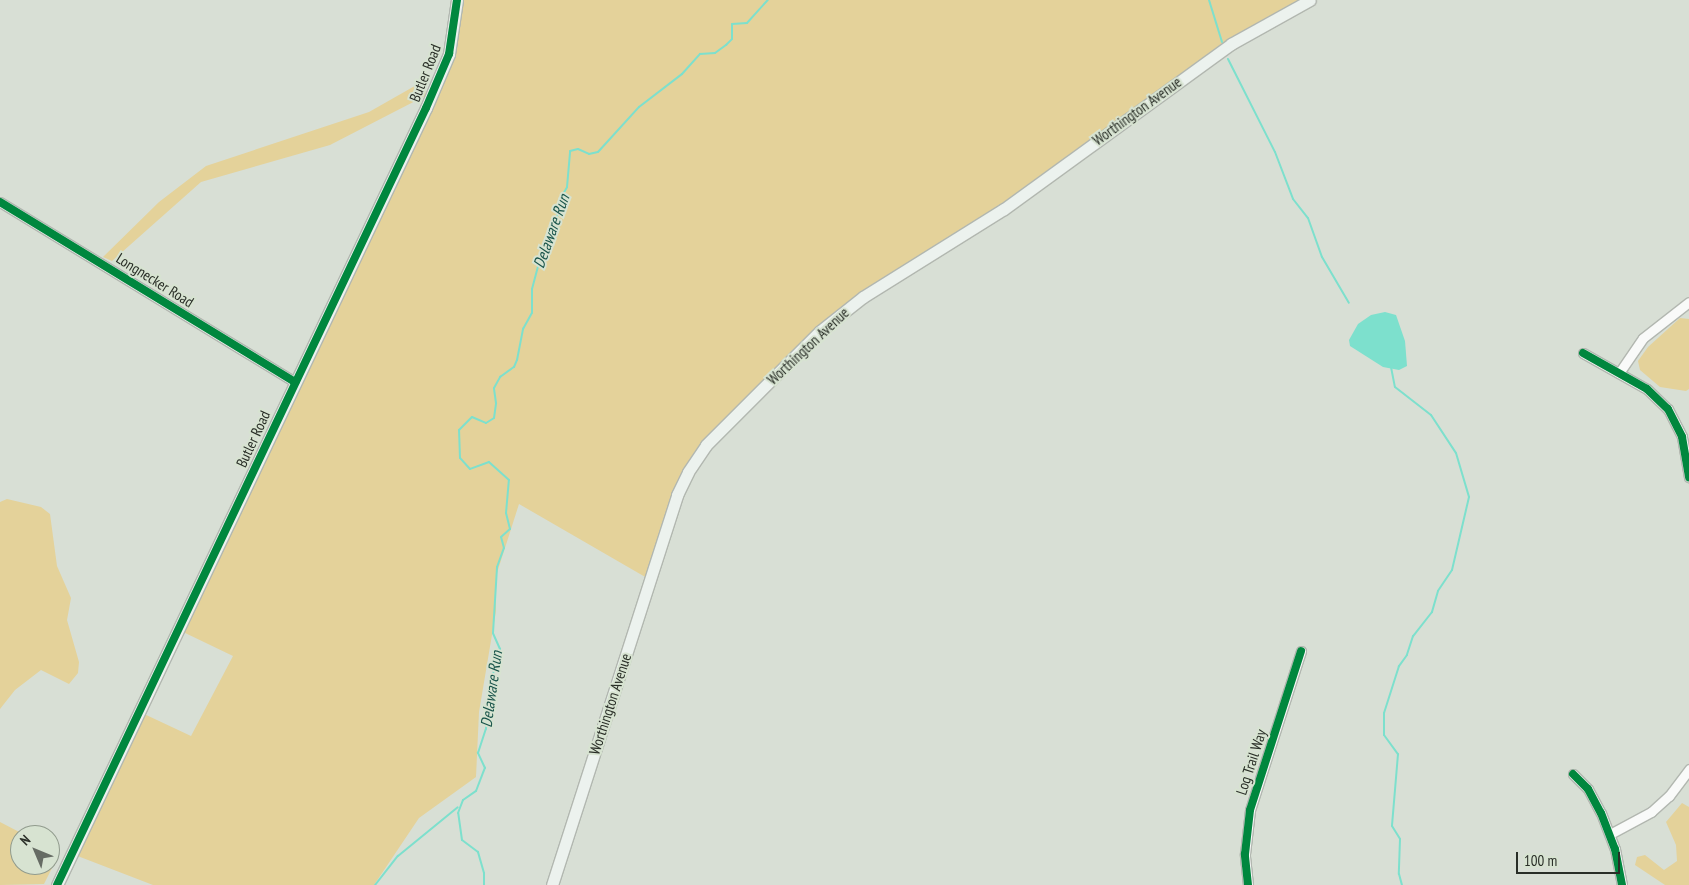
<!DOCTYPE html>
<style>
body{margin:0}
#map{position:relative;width:1689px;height:885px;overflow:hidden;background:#d8dfd5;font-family:"PT Sans Narrow",sans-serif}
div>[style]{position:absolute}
.green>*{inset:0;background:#e4d29a}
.water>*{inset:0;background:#7de0cd}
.stream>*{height:2px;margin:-1px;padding:0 1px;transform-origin:1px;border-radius:1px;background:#7de0cd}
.roads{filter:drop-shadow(1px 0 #b2b7b0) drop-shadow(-1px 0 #b2b7b0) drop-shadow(0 1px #b2b7b0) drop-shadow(0 -1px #b2b7b0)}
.street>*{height:9px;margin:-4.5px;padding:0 4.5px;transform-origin:4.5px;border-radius:4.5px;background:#f9faf9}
.secondary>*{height:11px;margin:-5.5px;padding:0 5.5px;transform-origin:5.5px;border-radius:5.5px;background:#ecf2ee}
.cycleway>*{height:8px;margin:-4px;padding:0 4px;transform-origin:4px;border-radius:4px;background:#00873e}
span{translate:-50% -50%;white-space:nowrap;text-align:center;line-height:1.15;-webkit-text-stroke:4px #d7e3d1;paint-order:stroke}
.street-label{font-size:15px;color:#292e27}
.water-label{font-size:16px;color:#19544a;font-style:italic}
.north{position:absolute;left:10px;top:825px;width:50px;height:50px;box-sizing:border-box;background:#d7e3d1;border:1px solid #919b8d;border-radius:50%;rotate:315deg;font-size:14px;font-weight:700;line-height:20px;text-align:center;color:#292e27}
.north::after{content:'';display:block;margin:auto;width:18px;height:22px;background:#666c64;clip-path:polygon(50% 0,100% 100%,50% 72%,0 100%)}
.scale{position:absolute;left:1516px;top:852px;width:104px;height:22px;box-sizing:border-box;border:2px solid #292e27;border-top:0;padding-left:6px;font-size:15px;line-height:18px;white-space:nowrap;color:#292e27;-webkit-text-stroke:4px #d7e3d1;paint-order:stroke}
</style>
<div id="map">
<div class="green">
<i style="clip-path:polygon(460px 0,1303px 0,835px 317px,697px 454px,647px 578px,519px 504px,496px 576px,496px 611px,479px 712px,476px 777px,419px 818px,374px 885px,153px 885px,75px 855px,142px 713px,191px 736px,233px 656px,181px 631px,445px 73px)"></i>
<i style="clip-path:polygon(427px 79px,425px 96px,330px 145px,201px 182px,112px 261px,103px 257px,159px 202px,206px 166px,369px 112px)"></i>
<i style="clip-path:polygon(1680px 318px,1689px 319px,1689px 389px,1686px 391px,1660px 387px,1640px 370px,1638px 361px,1648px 347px)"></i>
<i style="clip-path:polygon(7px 499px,41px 507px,50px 514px,57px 566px,71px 598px,67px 620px,79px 662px,78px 673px,69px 684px,41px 670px,15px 690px,0 709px,0 502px)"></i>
<i style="clip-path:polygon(1682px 803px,1689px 807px,1689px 885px,1665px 885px,1635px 865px,1637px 857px,1645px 855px,1664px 870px,1677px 861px,1676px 845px,1666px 822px)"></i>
<i style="clip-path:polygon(0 822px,25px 835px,20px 835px,20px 865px,50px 865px,50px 849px,59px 854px,44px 884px,0 885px)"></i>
</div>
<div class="water">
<i style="clip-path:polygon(1385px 312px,1396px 315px,1405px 341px,1407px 366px,1399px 370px,1383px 367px,1350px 346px,1349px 340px,1358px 324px,1371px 315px)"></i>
</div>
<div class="stream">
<i style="left:1209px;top:0;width:44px;rotate:72.8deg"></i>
<i style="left:1228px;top:59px;width:104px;rotate:63.2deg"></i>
<i style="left:1275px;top:152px;width:50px;rotate:69deg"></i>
<i style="left:1293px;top:199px;width:24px;rotate:52deg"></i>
<i style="left:1308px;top:218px;width:41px;rotate:70.3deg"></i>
<i style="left:1322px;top:257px;width:53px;rotate:59.6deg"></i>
<i style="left:1391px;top:367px;width:20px;rotate:79deg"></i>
<i style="left:1395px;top:387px;width:46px;rotate:37.9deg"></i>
<i style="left:1431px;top:415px;width:45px;rotate:56.7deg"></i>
<i style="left:1456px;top:453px;width:46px;rotate:73.5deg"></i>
<i style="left:1469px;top:497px;width:75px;rotate:103.1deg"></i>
<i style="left:1452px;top:570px;width:25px;rotate:124deg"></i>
<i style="left:1438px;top:591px;width:22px;rotate:106deg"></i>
<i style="left:1432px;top:612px;width:31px;rotate:128deg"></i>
<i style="left:1413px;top:636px;width:20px;rotate:108deg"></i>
<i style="left:1407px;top:655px;width:14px;rotate:126deg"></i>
<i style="left:1399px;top:666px;width:49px;rotate:107.7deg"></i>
<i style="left:1384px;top:713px;width:22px;rotate:90deg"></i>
<i style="left:1384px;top:735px;width:24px;rotate:54deg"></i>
<i style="left:1398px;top:754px;width:72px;rotate:94.8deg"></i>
<i style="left:1392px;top:826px;width:15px;rotate:58deg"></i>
<i style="left:1400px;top:839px;width:35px;rotate:92deg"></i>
<i style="left:1399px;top:874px;width:11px;rotate:75deg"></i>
<i style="left:375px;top:885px;width:37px;rotate:-52deg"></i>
<i style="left:398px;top:856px;width:77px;rotate:-39.2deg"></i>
<i style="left:484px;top:885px;width:12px;rotate:-90deg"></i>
<i style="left:484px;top:873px;width:22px;rotate:-106deg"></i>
<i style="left:478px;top:852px;width:20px;rotate:-143deg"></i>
<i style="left:462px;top:840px;width:27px;rotate:-98deg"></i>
<i style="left:458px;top:813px;width:14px;rotate:-69deg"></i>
<i style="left:463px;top:800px;width:16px;rotate:-35deg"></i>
<i style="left:476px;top:791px;width:25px;rotate:-69deg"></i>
<i style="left:485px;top:768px;width:17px;rotate:-115deg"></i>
<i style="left:478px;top:753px;width:25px;rotate:-72deg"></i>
<i style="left:486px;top:729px;width:37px;rotate:-87deg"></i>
<i style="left:488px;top:692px;width:45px;rotate:-74.4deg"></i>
<i style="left:500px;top:649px;width:17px;rotate:-114deg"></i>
<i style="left:493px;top:633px;width:66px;rotate:-86.5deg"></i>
<i style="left:497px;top:567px;width:20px;rotate:-70deg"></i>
<i style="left:504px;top:548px;width:11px;rotate:-105deg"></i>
<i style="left:501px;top:537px;width:12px;rotate:-42deg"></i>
<i style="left:510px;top:529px;width:16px;rotate:-104deg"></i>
<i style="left:506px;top:513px;width:33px;rotate:-85deg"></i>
<i style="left:509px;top:480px;width:27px;rotate:-138deg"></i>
<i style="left:489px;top:462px;width:20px;rotate:160deg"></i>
<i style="left:470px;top:469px;width:15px;rotate:-132deg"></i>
<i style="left:460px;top:458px;width:28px;rotate:-92deg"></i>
<i style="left:459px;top:430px;width:18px;rotate:-45deg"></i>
<i style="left:472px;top:417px;width:15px;rotate:23deg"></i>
<i style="left:486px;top:423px;width:9px;rotate:-32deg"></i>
<i style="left:494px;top:418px;width:15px;rotate:-82deg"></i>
<i style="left:496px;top:403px;width:15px;rotate:-98deg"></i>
<i style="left:494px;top:388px;width:13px;rotate:-61deg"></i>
<i style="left:500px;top:377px;width:17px;rotate:-36deg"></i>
<i style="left:514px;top:367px;width:8px;rotate:-67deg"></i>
<i style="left:517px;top:360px;width:32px;rotate:-79deg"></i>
<i style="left:523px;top:329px;width:18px;rotate:-61deg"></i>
<i style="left:532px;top:313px;width:24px;rotate:-90deg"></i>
<i style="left:532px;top:289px;width:51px;rotate:-75.1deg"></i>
<i style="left:545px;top:240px;width:25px;rotate:-61deg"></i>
<i style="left:557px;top:218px;width:17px;rotate:-83deg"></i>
<i style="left:559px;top:201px;width:16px;rotate:-60deg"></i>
<i style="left:567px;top:187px;width:36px;rotate:-85deg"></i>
<i style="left:570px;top:151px;width:8px;rotate:-14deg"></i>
<i style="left:578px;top:149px;width:12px;rotate:24deg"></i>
<i style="left:589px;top:154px;width:9px;rotate:-13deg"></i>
<i style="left:598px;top:152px;width:61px;rotate:-47.7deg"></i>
<i style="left:639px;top:107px;width:54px;rotate:-37.5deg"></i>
<i style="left:682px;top:74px;width:27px;rotate:-48deg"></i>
<i style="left:700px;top:54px;width:15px;rotate:-4deg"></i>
<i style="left:715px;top:53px;width:14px;rotate:-36deg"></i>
<i style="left:726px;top:45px;width:8px;rotate:-45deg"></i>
<i style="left:732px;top:39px;width:15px;rotate:-90deg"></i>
<i style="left:732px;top:24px;width:15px;rotate:-4deg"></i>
<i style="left:747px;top:23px;width:31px;rotate:-48deg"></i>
</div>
<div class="roads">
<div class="street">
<i style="left:0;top:202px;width:346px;rotate:31.4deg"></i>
<i style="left:1583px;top:353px;width:73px;rotate:29.4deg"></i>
<i style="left:1647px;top:389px;width:29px;rotate:44deg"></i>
<i style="left:1668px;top:409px;width:31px;rotate:63deg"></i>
<i style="left:1682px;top:437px;width:41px;rotate:80.1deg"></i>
<i style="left:1619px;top:373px;width:42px;rotate:-55.6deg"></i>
<i style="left:1643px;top:338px;width:58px;rotate:-38deg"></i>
<i style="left:1573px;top:774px;width:21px;rotate:45deg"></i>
<i style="left:1588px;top:789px;width:27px;rotate:62deg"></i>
<i style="left:1601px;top:813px;width:39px;rotate:69deg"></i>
<i style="left:1615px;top:849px;width:37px;rotate:79deg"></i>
<i style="left:1610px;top:834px;width:47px;rotate:-28.2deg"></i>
<i style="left:1651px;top:812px;width:24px;rotate:-42deg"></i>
<i style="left:1669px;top:796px;width:34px;rotate:-53deg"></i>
<i style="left:1248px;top:885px;width:31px;rotate:-96deg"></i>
<i style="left:1245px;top:854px;width:44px;rotate:-83.5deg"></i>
<i style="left:1250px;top:810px;width:167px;rotate:-72.2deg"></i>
</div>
<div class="secondary">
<i style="left:57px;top:885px;width:860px;rotate:-64.6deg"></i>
<i style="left:426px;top:108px;width:59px;rotate:-66.9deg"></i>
<i style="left:449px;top:54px;width:55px;rotate:-81.6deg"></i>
<i style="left:552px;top:885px;width:410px;rotate:-72.2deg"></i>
<i style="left:677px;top:495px;width:25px;rotate:-64deg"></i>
<i style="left:688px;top:472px;width:32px;rotate:-56deg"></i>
<i style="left:706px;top:445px;width:161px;rotate:-45deg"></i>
<i style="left:820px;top:331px;width:55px;rotate:-38.3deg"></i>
<i style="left:863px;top:297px;width:166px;rotate:-32deg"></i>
<i style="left:1004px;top:209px;width:281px;rotate:-36deg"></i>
<i style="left:1231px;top:44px;width:90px;rotate:-29.1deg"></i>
</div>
</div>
<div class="cycleway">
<i style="left:0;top:202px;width:346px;rotate:31.4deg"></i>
<i style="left:1583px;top:353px;width:73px;rotate:29.4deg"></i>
<i style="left:1647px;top:389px;width:29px;rotate:44deg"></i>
<i style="left:1668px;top:409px;width:31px;rotate:63deg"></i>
<i style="left:1682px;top:437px;width:41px;rotate:80.1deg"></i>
<i style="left:1573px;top:774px;width:21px;rotate:45deg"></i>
<i style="left:1588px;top:789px;width:27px;rotate:62deg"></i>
<i style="left:1601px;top:813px;width:39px;rotate:69deg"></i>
<i style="left:1615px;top:849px;width:37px;rotate:79deg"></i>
<i style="left:57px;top:885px;width:860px;rotate:-64.6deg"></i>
<i style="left:426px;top:108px;width:59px;rotate:-66.9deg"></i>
<i style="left:449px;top:54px;width:55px;rotate:-81.6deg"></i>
<i style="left:1248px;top:885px;width:31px;rotate:-96deg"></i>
<i style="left:1245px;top:854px;width:44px;rotate:-83.5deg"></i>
<i style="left:1250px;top:810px;width:167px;rotate:-72.2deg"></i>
</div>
<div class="street-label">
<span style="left:425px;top:73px;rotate:-68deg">Butler Road</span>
<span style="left:1137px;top:111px;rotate:-36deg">Worthington Avenue</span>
<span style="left:155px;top:280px;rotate:32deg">Longnecker Road</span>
<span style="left:808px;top:346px;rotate:-43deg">Worthington Avenue</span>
<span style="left:253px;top:439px;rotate:-65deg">Butler Road</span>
<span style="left:610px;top:704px;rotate:-72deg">Worthington Avenue</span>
<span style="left:1251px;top:762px;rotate:-72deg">Log Trail Way</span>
</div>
<div class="water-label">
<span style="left:551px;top:231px;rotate:-70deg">Delaware Run</span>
<span style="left:491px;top:689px;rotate:-82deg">Delaware Run</span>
</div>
<div class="north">N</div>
<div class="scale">100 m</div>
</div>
